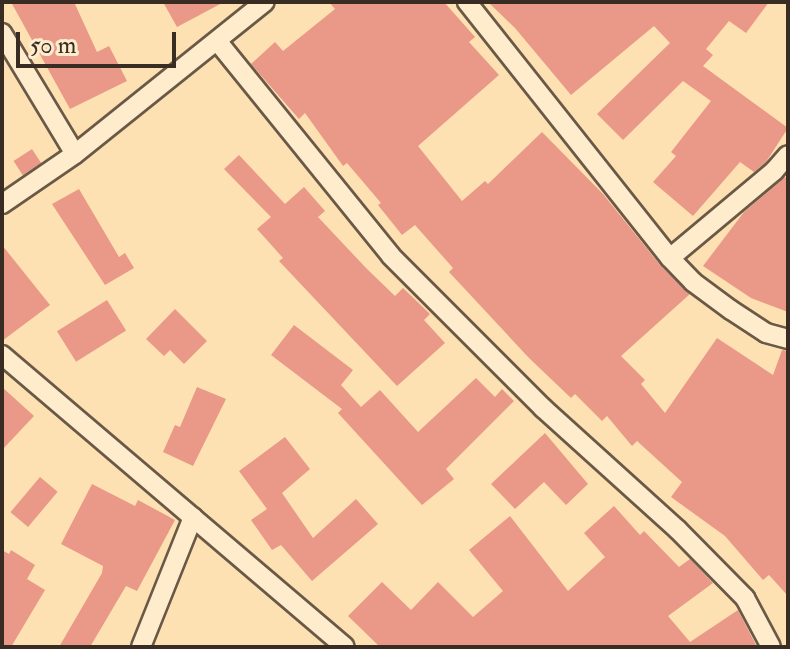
<!DOCTYPE html>
<style>
body{margin:0}
#map{position:relative;width:790px;height:649px;overflow:hidden;background:#fde1b2;font-family:"IM FELL Double Pica",serif}
div>[style]{position:absolute}
.building>*{inset:0;background:#ea9887;transform-origin:0 0}
.roads{filter:drop-shadow(2px 0 #6a5947) drop-shadow(-2px 0 #6a5947) drop-shadow(0 2px #6a5947) drop-shadow(0 -2px #6a5947)}
.street>*{height:18px;margin:-9px;padding:0 9px;transform-origin:9px;border-radius:9px;background:#feeccd}
span{translate:-50% -50%;white-space:nowrap;text-align:center;line-height:1.15;-webkit-text-stroke:7px #feeccd;paint-order:stroke}
.frame{position:absolute;inset:0;border:4px solid #392c23;pointer-events:none}
.scale{position:absolute;left:16px;top:32px;width:160px;height:36px;box-sizing:border-box;border:4px solid #392c23;border-top:0;padding-left:10px;font-size:24px;line-height:28px;white-space:nowrap;color:#392c23;-webkit-text-stroke:6px #feeccd;paint-order:stroke}
</style>
<div id="map">
<div class="building">
<i style="clip-path:polygon(11px 2px,74px 2px,97px 52px,109px 46px,127px 81px,70px 109px)"></i>
<i style="clip-path:polygon(163px 2px,224px 2px,177px 27px)"></i>
<i style="clip-path:polygon(329px 2px,444px 2px,475px 37px,469px 42px,499px 75px,418px 146px,462px 201px,485px 181px,488px 184px,542px 132px,603px 194px,661px 266px,690px 294px,621px 356px,645px 380px,641px 384px,665px 413px,717px 338px,773px 375px,782px 350px,788px 351px,788px 596px,769px 575px,763px 580px,725px 536px,671px 497px,682px 482px,637px 441px,632px 446px,607px 416px,602px 421px,575px 394px,571px 398px,529px 358px,449px 272px,453px 268px,415px 225px,402px 235px,378px 205px,381px 203px,347px 163px,343px 166px,305px 113px,299px 119px,251px 64px,275px 42px,283px 51px,335px 9px)"></i>
<i style="clip-path:polygon(488px 2px,769px 2px,746px 33px,729px 21px,706px 49px,713px 55px,703px 66px,788px 128px,766px 162px,754px 172px,740px 162px,693px 216px,653px 182px,676px 156px,671px 152px,711px 101px,683px 81px,623px 140px,597px 114px,670px 43px,654px 26px,571px 95px,515px 28px)"></i>
<i style="left:32px;top:149px;width:17px;height:22px;rotate:57deg"></i>
<i style="clip-path:polygon(239px 155px,285px 204px,304px 187px,325px 211px,318px 217px,366px 268px,395px 296px,403px 288px,430px 314px,424px 320px,445px 343px,397px 386px,279px 261px,283px 258px,257px 229px,271px 217px,224px 169px)"></i>
<i style="clip-path:polygon(785px 177px,788px 179px,788px 312px,751px 298px,703px 266px,744px 212px)"></i>
<i style="clip-path:polygon(79px 189px,119px 257px,125px 253px,134px 268px,105px 285px,52px 204px)"></i>
<i style="clip-path:polygon(2px 245px,50px 305px,2px 341px)"></i>
<i style="left:107px;top:300px;width:36px;height:59px;rotate:58deg"></i>
<i style="clip-path:polygon(175px 309px,207px 341px,184px 364px,170px 350px,164px 356px,146px 339px)"></i>
<i style="clip-path:polygon(294px 325px,353px 370px,341px 385px,361px 407px,380px 390px,418px 432px,476px 378px,495px 397px,502px 389px,514px 401px,446px 469px,454px 479px,422px 505px,338px 413px,342px 409px,271px 355px)"></i>
<i style="clip-path:polygon(2px 387px,34px 416px,2px 450px)"></i>
<i style="clip-path:polygon(197px 387px,226px 399px,193px 466px,163px 452px,175px 425px,180px 427px)"></i>
<i style="clip-path:polygon(545px 433px,588px 484px,566px 505px,544px 482px,515px 509px,491px 484px)"></i>
<i style="clip-path:polygon(285px 437px,310px 469px,282px 493px,313px 538px,356px 499px,378px 524px,312px 581px,281px 545px,272px 550px,251px 520px,267px 509px,239px 471px)"></i>
<i style="left:40px;top:477px;width:23px;height:46px;rotate:40deg"></i>
<i style="clip-path:polygon(92px 484px,135px 506px,138px 500px,175px 520px,137px 591px,126px 586px,90px 647px,59px 647px,102px 573px,103px 566px,61px 544px)"></i>
<i style="clip-path:polygon(614px 506px,640px 535px,644px 531px,679px 567px,690px 559px,713px 583px,668px 616px,690px 642px,738px 610px,757px 647px,380px 647px,348px 616px,382px 582px,411px 610px,438px 582px,473px 617px,503px 591px,469px 550px,510px 516px,568px 591px,605px 557px,584px 533px)"></i>
<i style="clip-path:polygon(2px 550px,9px 554px,11px 550px,35px 565px,27px 579px,45px 590px,11px 647px,2px 647px)"></i>
</div>
<div class="roads">
<div class="street">
<i style="left:467px;top:2px;width:327px;rotate:51.6deg"></i>
<i style="left:670px;top:258px;width:33px;rotate:46deg"></i>
<i style="left:693px;top:282px;width:47px;rotate:36.4deg"></i>
<i style="left:731px;top:310px;width:42px;rotate:33.3deg"></i>
<i style="left:766px;top:333px;width:23px;rotate:15deg"></i>
<i style="left:2px;top:33px;width:141px;rotate:58.9deg"></i>
<i style="left:218px;top:42px;width:275px;rotate:51deg"></i>
<i style="left:391px;top:256px;width:215px;rotate:45deg"></i>
<i style="left:543px;top:408px;width:181px;rotate:42.1deg"></i>
<i style="left:677px;top:529px;width:97px;rotate:45.4deg"></i>
<i style="left:745px;top:598px;width:55px;rotate:62deg"></i>
<i style="left:2px;top:204px;width:88px;rotate:-34.4deg"></i>
<i style="left:75px;top:154px;width:243px;rotate:-38.7deg"></i>
<i style="left:670px;top:258px;width:136px;rotate:-39.9deg"></i>
<i style="left:774px;top:171px;width:21px;rotate:-49deg"></i>
<i style="left:2px;top:355px;width:450px;rotate:40.4deg"></i>
<i style="left:141px;top:647px;width:140px;rotate:-68.2deg"></i>
</div>
</div>
<div class="frame"></div>
<div class="scale">50 m</div>
</div>
